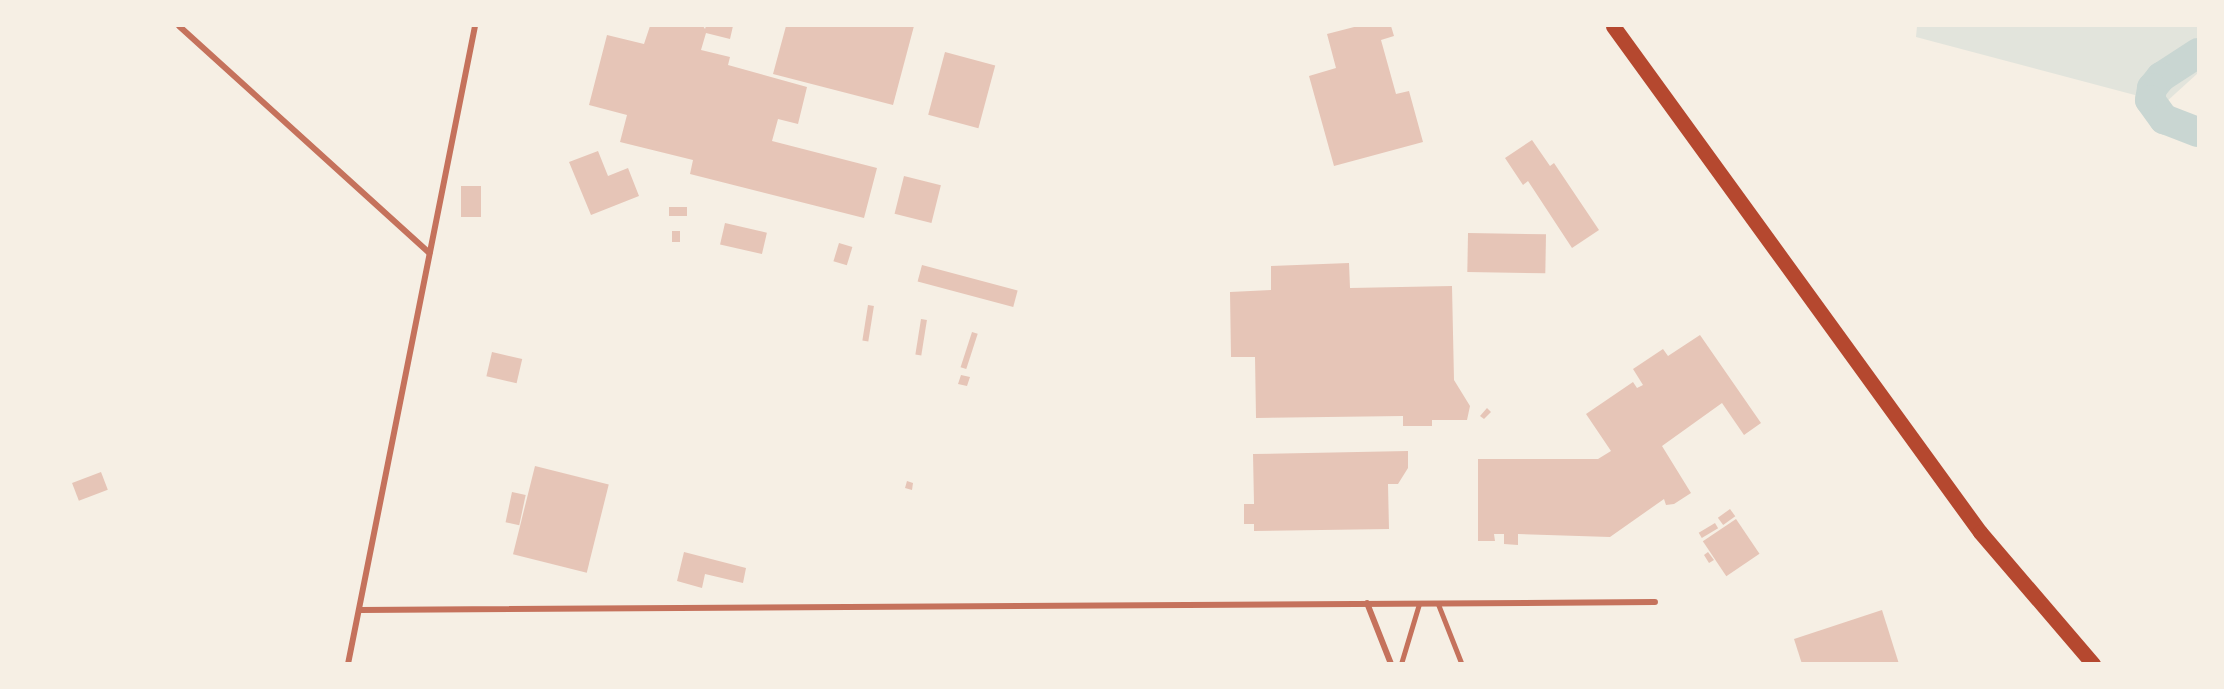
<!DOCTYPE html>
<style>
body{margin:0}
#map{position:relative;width:2224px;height:689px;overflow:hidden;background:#f6efe4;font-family:"Roboto Serif",serif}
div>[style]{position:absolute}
.green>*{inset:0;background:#e2e4dc}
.river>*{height:30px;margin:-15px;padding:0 15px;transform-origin:15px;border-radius:15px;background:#c9d6d2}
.building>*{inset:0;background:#e6c5b7;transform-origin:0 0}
.service>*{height:4.5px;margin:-2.25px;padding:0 2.25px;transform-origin:2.25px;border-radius:2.25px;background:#c5725c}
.minor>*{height:6px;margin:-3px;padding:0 3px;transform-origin:3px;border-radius:3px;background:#c5725c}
.primary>*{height:15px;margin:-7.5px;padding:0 7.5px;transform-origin:7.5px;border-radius:7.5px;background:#b5482f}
span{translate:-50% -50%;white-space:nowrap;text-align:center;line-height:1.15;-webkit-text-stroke:6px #f6efe4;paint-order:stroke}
.frame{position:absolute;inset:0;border:27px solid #f6efe4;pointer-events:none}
</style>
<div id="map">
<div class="green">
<i style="clip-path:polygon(1917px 26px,2198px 26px,2198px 73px,2165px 103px,1916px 37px)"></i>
</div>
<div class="river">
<i style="left:2198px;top:53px;width:44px;rotate:147deg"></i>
<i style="left:2161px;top:77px;width:14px;rotate:129deg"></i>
<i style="left:2152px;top:88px;width:12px;rotate:99deg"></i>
<i style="left:2150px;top:100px;width:24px;rotate:54deg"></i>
<i style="left:2164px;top:119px;width:36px;rotate:21deg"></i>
</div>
<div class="building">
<i style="clip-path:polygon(650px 26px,703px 26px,705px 29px,706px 26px,733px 26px,730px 39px,706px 33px,701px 50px,730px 57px,728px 65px,807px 87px,798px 124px,778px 119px,772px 141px,877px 168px,864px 218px,690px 174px,693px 160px,620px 142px,627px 115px,589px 105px,607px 35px,644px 44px)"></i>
<i style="clip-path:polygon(786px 26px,914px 26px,893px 105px,773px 74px)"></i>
<i style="clip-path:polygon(1358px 26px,1391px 26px,1394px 36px,1381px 40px,1396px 94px,1409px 91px,1423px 142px,1334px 166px,1309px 76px,1336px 68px,1327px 34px)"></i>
<i style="left:945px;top:52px;width:52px;height:65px;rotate:15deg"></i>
<i style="clip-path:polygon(1532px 140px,1550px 166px,1554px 163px,1599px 230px,1572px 248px,1528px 181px,1523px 185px,1505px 158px)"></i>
<i style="clip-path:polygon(598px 151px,608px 176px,628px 168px,639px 196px,591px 215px,569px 162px)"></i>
<i style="left:904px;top:176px;width:38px;height:39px;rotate:14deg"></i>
<i style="left:461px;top:186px;width:20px;height:31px"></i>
<i style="left:669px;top:207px;width:18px;height:9px"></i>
<i style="left:725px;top:223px;width:43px;height:22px;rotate:13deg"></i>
<i style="left:672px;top:231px;width:8px;height:11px"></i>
<i style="left:1468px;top:233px;width:78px;height:39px;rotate:1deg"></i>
<i style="left:839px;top:243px;width:14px;height:19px;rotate:17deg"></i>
<i style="clip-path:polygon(1349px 263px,1350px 288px,1452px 286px,1454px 380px,1470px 406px,1467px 420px,1432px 420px,1432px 426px,1403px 426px,1403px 416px,1256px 418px,1255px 357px,1231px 357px,1230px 292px,1271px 290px,1271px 266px)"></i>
<i style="left:922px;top:265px;width:99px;height:17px;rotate:15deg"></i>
<i style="left:868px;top:305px;width:6px;height:36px;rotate:9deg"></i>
<i style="left:921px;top:319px;width:6px;height:36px;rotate:9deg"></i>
<i style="left:972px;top:332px;width:6px;height:37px;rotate:18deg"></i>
<i style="clip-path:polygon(1700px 335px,1761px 423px,1744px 435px,1722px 403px,1662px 446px,1691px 493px,1674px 504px,1666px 505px,1664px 499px,1610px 537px,1518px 534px,1518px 545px,1504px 544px,1504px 534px,1494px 534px,1495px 541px,1478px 541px,1478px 459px,1598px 459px,1611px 451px,1586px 414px,1633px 382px,1637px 388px,1643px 385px,1633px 369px,1663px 349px,1668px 356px)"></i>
<i style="left:492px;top:352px;width:31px;height:25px;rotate:13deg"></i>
<i style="clip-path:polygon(961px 375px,970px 377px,967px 386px,958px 384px)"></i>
<i style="clip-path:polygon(1487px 408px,1491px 412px,1484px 419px,1480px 416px)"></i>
<i style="clip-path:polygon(1408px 451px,1408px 468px,1398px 484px,1388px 484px,1389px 529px,1254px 531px,1254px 524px,1244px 524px,1244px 504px,1254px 504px,1253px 454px)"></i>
<i style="left:535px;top:466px;width:76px;height:91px;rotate:14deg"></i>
<i style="left:101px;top:472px;width:19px;height:31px;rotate:69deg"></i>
<i style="clip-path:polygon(907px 481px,913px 483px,912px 490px,905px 488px)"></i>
<i style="left:512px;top:492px;width:14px;height:31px;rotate:12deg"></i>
<i style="left:1730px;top:509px;width:9px;height:15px;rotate:54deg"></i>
<i style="left:1736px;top:519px;width:42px;height:40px;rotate:56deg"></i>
<i style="left:1715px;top:523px;width:6px;height:19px;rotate:59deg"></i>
<i style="clip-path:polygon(684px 552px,746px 568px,743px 583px,705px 574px,702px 588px,677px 581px)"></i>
<i style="clip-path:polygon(1708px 552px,1714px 560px,1709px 563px,1704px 555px)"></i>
<i style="clip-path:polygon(1882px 610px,1899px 664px,1802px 664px,1794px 639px)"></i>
</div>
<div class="service">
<i style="left:1438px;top:603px;width:66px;rotate:68.5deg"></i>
<i style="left:1401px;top:664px;width:63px;rotate:-73.3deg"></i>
</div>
<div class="minor">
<i style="left:179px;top:26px;width:338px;rotate:42.2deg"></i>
<i style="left:1367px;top:603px;width:66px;rotate:68.5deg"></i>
<i style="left:360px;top:610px;width:1295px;rotate:-0.35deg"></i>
<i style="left:348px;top:664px;width:651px;rotate:-78.74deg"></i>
</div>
<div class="primary">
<i style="left:1613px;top:26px;width:625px;rotate:54.05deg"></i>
<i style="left:1980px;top:532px;width:174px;rotate:49.4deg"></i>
</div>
<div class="frame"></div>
</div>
